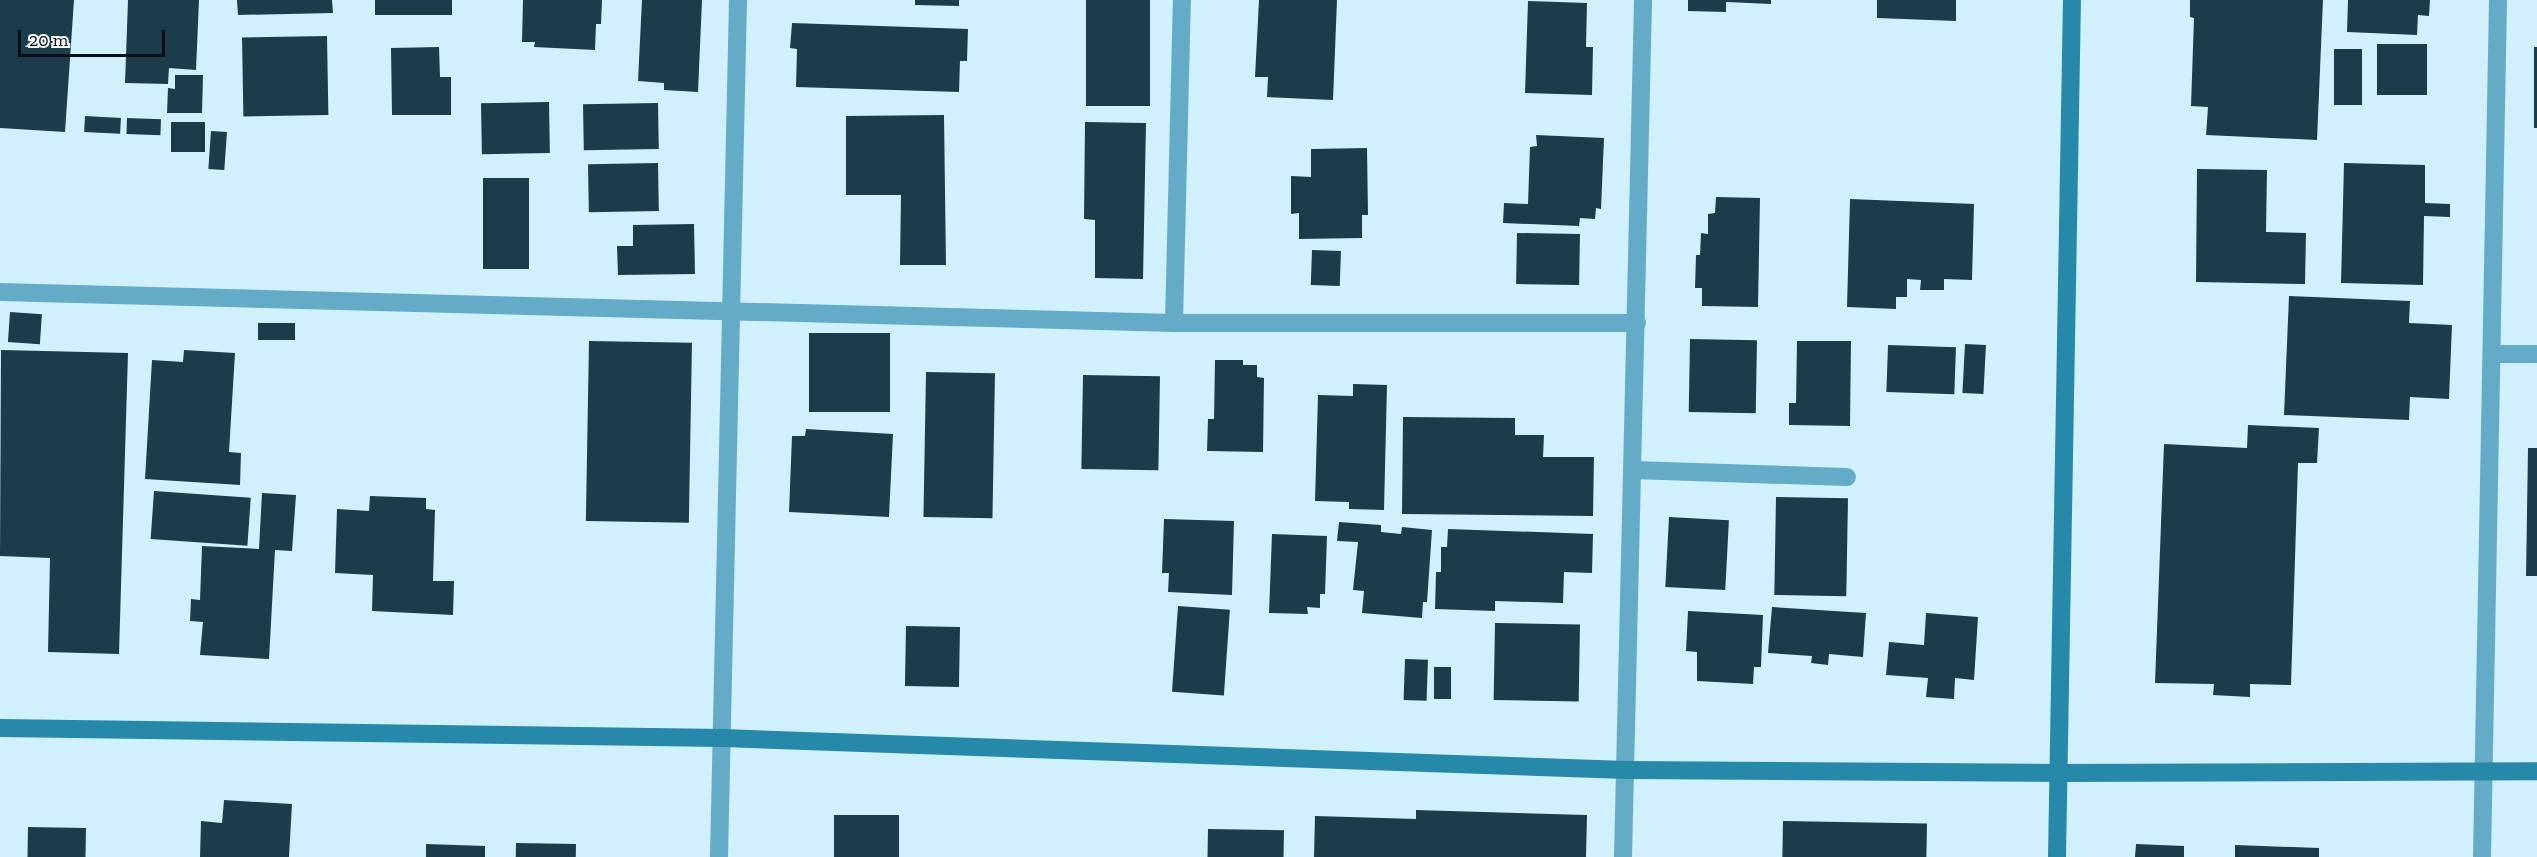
<!DOCTYPE html>
<style>
body{margin:0}
#map{position:relative;width:2537px;height:857px;overflow:hidden;background:#d1f0fd;font-family:"Zilla Slab",serif}
div>[style]{position:absolute}
.building>*{inset:0;background:#1b3d4b;transform-origin:0 0}
.street>*{height:18px;margin:-9px;padding:0 9px;transform-origin:9px;border-radius:9px;background:#64abc8}
.secondary>*{height:18px;margin:-9px;padding:0 9px;transform-origin:9px;border-radius:9px;background:#2689aa}
span{translate:-50% -50%;white-space:nowrap;text-align:center;line-height:1.15;-webkit-text-stroke:6px #fff;paint-order:stroke}
.scale{position:absolute;left:18px;top:30px;width:147px;height:27px;box-sizing:border-box;border:3px solid #020e13;border-top:0;padding-left:8px;font-size:18px;line-height:21px;white-space:nowrap;color:#020e13;-webkit-text-stroke:4px #fff;paint-order:stroke}
</style>
<div id="map">
<div class="building">
<i style="clip-path:polygon(0 0,74px 0,65px 132px,0 128px)"></i>
<i style="clip-path:polygon(128px 0,199px 0,196px 70px,169px 68px,168px 84px,125px 83px)"></i>
<i style="clip-path:polygon(237px 0,332px 0,333px 13px,238px 15px)"></i>
<i style="left:375px;top:0;width:77px;height:15px"></i>
<i style="clip-path:polygon(523px 0,602px 0,601px 24px,596px 24px,595px 50px,534px 47px,535px 42px,522px 42px)"></i>
<i style="clip-path:polygon(642px 0,702px 0,698px 92px,664px 90px,664px 83px,638px 81px)"></i>
<i style="clip-path:polygon(915px 0,959px 0,959px 6px,915px 5px)"></i>
<i style="left:1086px;top:0;width:64px;height:106px"></i>
<i style="clip-path:polygon(1259px 0,1337px 0,1333px 100px,1267px 97px,1268px 77px,1255px 77px)"></i>
<i style="clip-path:polygon(1688px 0,1771px 0,1771px 4px,1726px 2px,1726px 12px,1688px 11px)"></i>
<i style="clip-path:polygon(1877px 0,1956px 0,1956px 21px,1877px 18px)"></i>
<i style="clip-path:polygon(2190px 0,2323px 0,2317px 140px,2206px 135px,2208px 107px,2191px 106px,2194px 18px,2190px 17px)"></i>
<i style="clip-path:polygon(2348px 0,2430px 0,2429px 16px,2418px 15px,2417px 35px,2347px 32px)"></i>
<i style="clip-path:polygon(1528px 1px,1587px 3px,1586px 47px,1593px 47px,1592px 95px,1525px 93px)"></i>
<i style="clip-path:polygon(792px 23px,968px 29px,967px 61px,960px 61px,959px 92px,796px 87px,797px 49px,790px 48px)"></i>
<i style="left:327px;top:36px;width:79px;height:85px;rotate:89deg"></i>
<i style="left:2377px;top:44px;width:50px;height:51px"></i>
<i style="clip-path:polygon(439px 47px,440px 77px,451px 77px,451px 115px,392px 115px,391px 48px)"></i>
<i style="left:2534px;top:47px;width:3px;height:81px"></i>
<i style="left:2334px;top:49px;width:28px;height:56px"></i>
<i style="clip-path:polygon(175px 75px,203px 75px,202px 113px,167px 113px,168px 88px,175px 89px)"></i>
<i style="left:549px;top:102px;width:51px;height:68px;rotate:89deg"></i>
<i style="left:658px;top:103px;width:46px;height:75px;rotate:89deg"></i>
<i style="clip-path:polygon(944px 115px,946px 265px,900px 265px,901px 195px,846px 195px,846px 116px)"></i>
<i style="left:85px;top:116px;width:36px;height:16px;rotate:3deg"></i>
<i style="left:127px;top:118px;width:34px;height:16px;rotate:2deg"></i>
<i style="left:171px;top:122px;width:34px;height:30px"></i>
<i style="clip-path:polygon(1085px 122px,1146px 123px,1143px 279px,1095px 278px,1095px 220px,1084px 219px)"></i>
<i style="left:211px;top:131px;width:16px;height:38px;rotate:4deg"></i>
<i style="clip-path:polygon(1536px 135px,1604px 138px,1601px 209px,1596px 208px,1595px 219px,1580px 218px,1579px 226px,1503px 223px,1504px 203px,1528px 204px,1530px 147px,1537px 146px)"></i>
<i style="clip-path:polygon(1367px 148px,1368px 215px,1362px 215px,1362px 238px,1299px 239px,1299px 213px,1291px 214px,1291px 176px,1311px 177px,1311px 149px)"></i>
<i style="left:658px;top:163px;width:48px;height:70px;rotate:89deg"></i>
<i style="clip-path:polygon(2344px 163px,2425px 165px,2425px 203px,2450px 204px,2450px 217px,2424px 216px,2423px 285px,2341px 283px)"></i>
<i style="clip-path:polygon(2197px 169px,2267px 170px,2266px 232px,2306px 233px,2305px 284px,2196px 282px)"></i>
<i style="left:483px;top:178px;width:46px;height:91px"></i>
<i style="clip-path:polygon(1716px 197px,1760px 198px,1758px 307px,1702px 306px,1702px 288px,1695px 288px,1696px 255px,1700px 255px,1701px 233px,1708px 234px,1708px 214px,1715px 213px)"></i>
<i style="clip-path:polygon(1850px 199px,1974px 204px,1972px 280px,1944px 279px,1944px 290px,1920px 290px,1921px 280px,1907px 279px,1907px 297px,1896px 297px,1896px 309px,1847px 307px)"></i>
<i style="clip-path:polygon(694px 224px,695px 274px,618px 275px,617px 246px,633px 246px,633px 225px)"></i>
<i style="left:1517px;top:233px;width:63px;height:51px;rotate:1deg"></i>
<i style="left:1312px;top:250px;width:29px;height:35px;rotate:2deg"></i>
<i style="clip-path:polygon(2289px 296px,2410px 301px,2409px 323px,2452px 325px,2449px 399px,2410px 397px,2409px 420px,2284px 415px)"></i>
<i style="left:10px;top:312px;width:32px;height:30px;rotate:4deg"></i>
<i style="left:258px;top:323px;width:37px;height:17px"></i>
<i style="left:809px;top:333px;width:81px;height:79px"></i>
<i style="left:1690px;top:339px;width:67px;height:73px;rotate:1deg"></i>
<i style="left:589px;top:341px;width:103px;height:180px;rotate:1deg"></i>
<i style="clip-path:polygon(1797px 341px,1851px 341px,1850px 426px,1789px 425px,1789px 403px,1796px 403px)"></i>
<i style="left:1965px;top:344px;width:21px;height:49px;rotate:3deg"></i>
<i style="left:1888px;top:345px;width:68px;height:47px;rotate:2deg"></i>
<i style="clip-path:polygon(1px 350px,128px 353px,119px 654px,48px 652px,50px 558px,0 556px)"></i>
<i style="clip-path:polygon(184px 350px,235px 353px,229px 452px,241px 453px,240px 485px,145px 479px,152px 360px,183px 362px)"></i>
<i style="clip-path:polygon(1215px 360px,1243px 360px,1243px 365px,1257px 365px,1257px 377px,1264px 378px,1263px 452px,1207px 451px,1208px 419px,1214px 419px)"></i>
<i style="left:926px;top:372px;width:69px;height:145px;rotate:1deg"></i>
<i style="left:1083px;top:375px;width:77px;height:94px;rotate:1deg"></i>
<i style="clip-path:polygon(1353px 384px,1387px 385px,1384px 510px,1349px 509px,1349px 502px,1315px 501px,1318px 395px,1353px 396px)"></i>
<i style="clip-path:polygon(1403px 417px,1515px 418px,1515px 435px,1544px 435px,1543px 457px,1594px 457px,1593px 516px,1402px 514px)"></i>
<i style="clip-path:polygon(2248px 425px,2319px 428px,2317px 463px,2298px 463px,2291px 685px,2250px 684px,2250px 697px,2213px 695px,2214px 684px,2155px 683px,2164px 444px,2247px 448px)"></i>
<i style="clip-path:polygon(806px 429px,893px 434px,889px 517px,789px 512px,792px 436px,805px 436px)"></i>
<i style="clip-path:polygon(2528px 448px,2537px 448px,2537px 576px,2526px 576px)"></i>
<i style="left:154px;top:491px;width:97px;height:48px;rotate:4deg"></i>
<i style="clip-path:polygon(262px 493px,296px 495px,292px 551px,275px 550px,269px 659px,200px 655px,203px 622px,190px 621px,191px 599px,200px 600px,202px 546px,259px 549px)"></i>
<i style="clip-path:polygon(370px 496px,426px 498px,426px 509px,435px 510px,433px 581px,454px 581px,453px 615px,372px 611px,373px 575px,335px 573px,337px 509px,369px 511px)"></i>
<i style="left:1776px;top:497px;width:72px;height:98px;rotate:1deg"></i>
<i style="left:1669px;top:517px;width:60px;height:70px;rotate:3deg"></i>
<i style="clip-path:polygon(1164px 519px,1234px 521px,1232px 595px,1168px 592px,1169px 573px,1162px 573px)"></i>
<i style="clip-path:polygon(1339px 522px,1381px 525px,1381px 532px,1401px 534px,1402px 527px,1432px 530px,1427px 602px,1423px 602px,1422px 618px,1362px 613px,1364px 591px,1353px 590px,1358px 542px,1337px 541px)"></i>
<i style="clip-path:polygon(1448px 529px,1593px 534px,1592px 573px,1564px 572px,1563px 603px,1495px 601px,1495px 611px,1435px 609px,1436px 572px,1441px 572px,1441px 547px,1447px 547px)"></i>
<i style="clip-path:polygon(1272px 534px,1327px 536px,1325px 594px,1320px 594px,1320px 608px,1307px 607px,1308px 614px,1269px 613px)"></i>
<i style="left:1178px;top:606px;width:52px;height:86px;rotate:4deg"></i>
<i style="clip-path:polygon(1772px 607px,1866px 613px,1863px 657px,1829px 654px,1828px 665px,1811px 663px,1812px 656px,1768px 653px)"></i>
<i style="clip-path:polygon(1688px 611px,1763px 615px,1761px 667px,1754px 667px,1753px 684px,1697px 681px,1697px 652px,1686px 651px)"></i>
<i style="clip-path:polygon(1926px 613px,1978px 617px,1974px 680px,1955px 678px,1954px 699px,1926px 697px,1928px 678px,1886px 675px,1889px 642px,1924px 645px)"></i>
<i style="left:1495px;top:623px;width:85px;height:77px;rotate:1deg"></i>
<i style="left:906px;top:626px;width:54px;height:60px;rotate:1deg"></i>
<i style="left:1405px;top:659px;width:23px;height:41px;rotate:2deg"></i>
<i style="left:1434px;top:667px;width:17px;height:32px"></i>
<i style="clip-path:polygon(224px 800px,292px 804px,289px 857px,200px 857px,201px 821px,222px 823px)"></i>
<i style="clip-path:polygon(1416px 810px,1587px 815px,1586px 857px,1314px 857px,1315px 816px,1416px 819px)"></i>
<i style="left:834px;top:815px;width:65px;height:42px"></i>
<i style="left:1783px;top:821px;width:144px;height:36px;rotate:1deg"></i>
<i style="left:28px;top:827px;width:58px;height:30px;rotate:1deg"></i>
<i style="left:1208px;top:829px;width:76px;height:28px;rotate:1deg"></i>
<i style="left:516px;top:843px;width:60px;height:14px;rotate:1deg"></i>
<i style="clip-path:polygon(426px 844px,485px 846px,485px 857px,426px 857px)"></i>
<i style="clip-path:polygon(2136px 844px,2184px 846px,2184px 857px,2135px 857px)"></i>
<i style="clip-path:polygon(2235px 845px,2319px 848px,2319px 857px,2235px 857px)"></i>
</div>
<div class="street">
<i style="left:0;top:292px;width:1174px;rotate:1.51deg"></i>
<i style="left:1174px;top:323px;width:463px"></i>
<i style="left:1174px;top:323px;width:323px;rotate:-88.6deg"></i>
<i style="left:2493px;top:354px;width:44px"></i>
<i style="left:1633px;top:470px;width:214px;rotate:1.9deg"></i>
<i style="left:719px;top:857px;width:857px;rotate:-88.73deg"></i>
<i style="left:1623px;top:857px;width:857px;rotate:-88.66deg"></i>
<i style="left:2482px;top:857px;width:857px;rotate:-88.93deg"></i>
</div>
<div class="secondary">
<i style="left:0;top:728px;width:723px;rotate:0.79deg"></i>
<i style="left:723px;top:738px;width:904px;rotate:2.03deg"></i>
<i style="left:1626px;top:770px;width:432px;rotate:0.4deg"></i>
<i style="left:2058px;top:773px;width:479px;rotate:-0.2deg"></i>
<i style="left:2057px;top:857px;width:857px;rotate:-89deg"></i>
</div>
<div class="scale">20 m</div>
</div>
